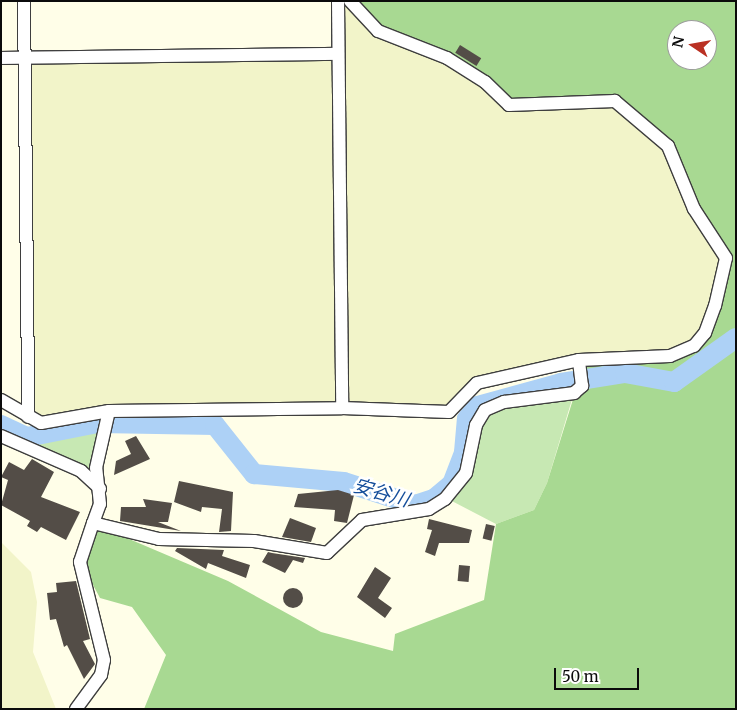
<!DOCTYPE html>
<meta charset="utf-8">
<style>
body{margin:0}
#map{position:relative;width:737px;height:710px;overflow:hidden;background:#fffee8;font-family:Merriweather,"Noto Sans JP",serif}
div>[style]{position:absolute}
.farmland>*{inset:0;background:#f2f4c9}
.green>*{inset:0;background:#c7e8b3}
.forest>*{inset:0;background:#a8d992}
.river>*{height:20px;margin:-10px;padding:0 10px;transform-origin:10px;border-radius:10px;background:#add1f6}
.building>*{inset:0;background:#534d47;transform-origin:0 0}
.round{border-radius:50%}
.roads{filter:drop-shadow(1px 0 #3e3e3e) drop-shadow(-1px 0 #3e3e3e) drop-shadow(0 1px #3e3e3e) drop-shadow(0 -1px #3e3e3e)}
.minor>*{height:12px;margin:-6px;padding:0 6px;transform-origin:6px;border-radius:6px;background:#fff}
span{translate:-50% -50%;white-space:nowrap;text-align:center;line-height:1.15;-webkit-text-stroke:5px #fff;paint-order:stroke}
.water-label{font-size:19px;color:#154e9b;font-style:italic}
.frame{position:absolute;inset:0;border:2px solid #0b0b0b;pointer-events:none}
.north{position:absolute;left:667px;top:20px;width:50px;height:50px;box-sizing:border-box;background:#fff;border:1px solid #9d9d9d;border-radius:50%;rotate:282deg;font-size:14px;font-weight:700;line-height:20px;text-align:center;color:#0b0b0b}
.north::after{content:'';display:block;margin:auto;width:18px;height:22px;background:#ba3123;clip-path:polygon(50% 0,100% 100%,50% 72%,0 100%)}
.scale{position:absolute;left:554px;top:668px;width:85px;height:22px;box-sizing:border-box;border:2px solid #0b0b0b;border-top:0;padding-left:6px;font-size:15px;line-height:18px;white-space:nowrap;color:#0b0b0b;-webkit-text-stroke:4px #fff;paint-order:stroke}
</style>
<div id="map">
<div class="farmland">
<i style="clip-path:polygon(342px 1px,613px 104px,667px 148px,722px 253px,702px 333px,671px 354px,483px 379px,452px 406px,346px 405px)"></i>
<i style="clip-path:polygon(334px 60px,338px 403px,47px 420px,32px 414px,30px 61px)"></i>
<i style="clip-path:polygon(1px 542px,31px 572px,37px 602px,33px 652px,56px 709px,1px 709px)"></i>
</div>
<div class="green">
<i style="clip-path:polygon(573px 396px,547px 483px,534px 510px,496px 524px,448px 499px,461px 488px,479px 423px,490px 409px)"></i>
<i style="clip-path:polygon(104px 428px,91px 474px,1px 433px,1px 429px,25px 440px)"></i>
</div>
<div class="forest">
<i style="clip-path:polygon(evenodd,354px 1px,736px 1px,736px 709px,144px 709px,166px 655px,132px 607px,100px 598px,85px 570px,84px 549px,93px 530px,115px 533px,228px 581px,321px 632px,393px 651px,395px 634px,484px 600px,496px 524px,534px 510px,547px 483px,584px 364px,698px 347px,728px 259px,696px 208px,679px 157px,613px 98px,511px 103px,489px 80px,376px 27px,354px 1px,677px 30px,707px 30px,707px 60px,677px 60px,677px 30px)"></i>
</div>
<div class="river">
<i style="left:1px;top:425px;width:29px;rotate:25deg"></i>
<i style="left:27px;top:437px;width:72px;rotate:-11.2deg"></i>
<i style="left:98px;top:423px;width:117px;rotate:1deg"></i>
<i style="left:215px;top:425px;width:63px;rotate:51.5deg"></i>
<i style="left:254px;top:474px;width:90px;rotate:5.1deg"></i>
<i style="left:344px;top:482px;width:75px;rotate:17.9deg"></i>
<i style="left:415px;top:505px;width:20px;rotate:-18deg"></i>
<i style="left:434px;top:499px;width:23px;rotate:-40deg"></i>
<i style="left:452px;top:484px;width:34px;rotate:-69deg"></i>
<i style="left:464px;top:452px;width:33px;rotate:-85deg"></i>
<i style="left:467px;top:419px;width:17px;rotate:-50deg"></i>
<i style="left:478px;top:406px;width:86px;rotate:-15.5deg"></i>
<i style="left:561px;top:383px;width:65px;rotate:-8.9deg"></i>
<i style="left:625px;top:373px;width:50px;rotate:10.4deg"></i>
<i style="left:674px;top:382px;width:76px;rotate:-35.4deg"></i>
</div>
<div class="building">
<i style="left:460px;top:45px;width:25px;height:9px;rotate:32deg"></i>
<i style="clip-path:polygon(136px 436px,150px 459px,114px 475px,116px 461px,131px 454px,125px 441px)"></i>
<i style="clip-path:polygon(32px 459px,54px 472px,41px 497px,80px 512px,66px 540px,41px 527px,37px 532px,27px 526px,30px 521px,1px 505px,8px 480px,1px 477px,9px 462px,24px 470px)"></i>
<i style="clip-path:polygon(179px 481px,233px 492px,231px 531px,219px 532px,222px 509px,202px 507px,201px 512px,174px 502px)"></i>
<i style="clip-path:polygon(338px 490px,354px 495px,347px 523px,334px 521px,335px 510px,294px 507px,298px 494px)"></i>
<i style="clip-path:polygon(143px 499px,172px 503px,168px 522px,158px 522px,181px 531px,120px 521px,121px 507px,146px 507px)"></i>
<i style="clip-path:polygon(290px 518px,316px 528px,311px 542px,282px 537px)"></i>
<i style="clip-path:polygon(429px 519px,472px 530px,469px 543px,439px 543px,435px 556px,425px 552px,432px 530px,427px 529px)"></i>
<i style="left:486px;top:524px;width:9px;height:15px;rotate:13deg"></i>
<i style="clip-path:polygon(177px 548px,224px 550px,222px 556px,250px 565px,246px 578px,208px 563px,206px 569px,175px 551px)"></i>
<i style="clip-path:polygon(268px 552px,272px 553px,305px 558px,303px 563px,293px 560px,285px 573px,262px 562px)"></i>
<i style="left:459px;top:565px;width:11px;height:16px;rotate:5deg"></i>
<i style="clip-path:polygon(375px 567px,391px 578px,378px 598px,392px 608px,385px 618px,357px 597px)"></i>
<i style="clip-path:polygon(76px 581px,90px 639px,83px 641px,95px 664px,84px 679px,67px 645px,64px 647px,56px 619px,50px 620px,47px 593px,57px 592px,56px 583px)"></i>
<i class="round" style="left:283px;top:588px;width:20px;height:20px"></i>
</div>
<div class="roads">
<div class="minor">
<i style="left:24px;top:1px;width:416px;rotate:89.4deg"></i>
<i style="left:338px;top:1px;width:407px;rotate:89.4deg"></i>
<i style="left:1px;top:58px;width:337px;rotate:-0.7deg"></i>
<i style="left:1px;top:400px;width:46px;rotate:29.9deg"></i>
<i style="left:41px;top:423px;width:69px;rotate:-10deg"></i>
<i style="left:109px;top:411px;width:233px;rotate:-0.7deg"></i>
<i style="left:342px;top:408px;width:107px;rotate:2.1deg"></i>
<i style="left:449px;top:412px;width:40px;rotate:-46deg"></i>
<i style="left:477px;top:383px;width:105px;rotate:-12.7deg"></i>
<i style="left:579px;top:360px;width:91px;rotate:-2.5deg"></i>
<i style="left:670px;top:356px;width:26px;rotate:-23deg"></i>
<i style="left:694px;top:346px;width:17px;rotate:-50deg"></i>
<i style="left:705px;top:333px;width:29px;rotate:-70deg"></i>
<i style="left:715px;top:306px;width:49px;rotate:-77.1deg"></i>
<i style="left:726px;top:258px;width:59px;rotate:-123.1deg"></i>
<i style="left:694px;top:209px;width:68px;rotate:-112.4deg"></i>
<i style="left:668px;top:146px;width:70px;rotate:-139.7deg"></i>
<i style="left:615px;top:101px;width:106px;rotate:177.8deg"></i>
<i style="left:509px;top:105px;width:33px;rotate:-136deg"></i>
<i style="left:485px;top:82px;width:45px;rotate:-147.7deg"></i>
<i style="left:447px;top:58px;width:74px;rotate:-158.6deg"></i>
<i style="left:378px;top:31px;width:41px;rotate:-133deg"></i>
<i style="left:1px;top:436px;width:87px;rotate:23.6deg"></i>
<i style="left:81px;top:471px;width:26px;rotate:43deg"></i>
<i style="left:93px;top:523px;width:20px;rotate:-70deg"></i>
<i style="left:100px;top:504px;width:36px;rotate:-96deg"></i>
<i style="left:96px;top:468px;width:58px;rotate:-77.2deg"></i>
<i style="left:76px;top:709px;width:42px;rotate:-53.7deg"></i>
<i style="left:101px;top:675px;width:15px;rotate:-79deg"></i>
<i style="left:104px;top:660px;width:101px;rotate:-103.8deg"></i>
<i style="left:80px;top:562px;width:41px;rotate:-71.6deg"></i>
<i style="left:93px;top:523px;width:68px;rotate:13.6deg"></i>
<i style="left:159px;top:539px;width:95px;rotate:1.2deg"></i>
<i style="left:254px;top:541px;width:74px;rotate:9.3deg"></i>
<i style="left:327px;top:553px;width:48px;rotate:-43.3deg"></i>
<i style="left:362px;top:520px;width:68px;rotate:-9.3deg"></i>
<i style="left:429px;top:509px;width:19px;rotate:-32deg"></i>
<i style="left:445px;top:499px;width:33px;rotate:-51deg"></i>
<i style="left:466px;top:473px;width:49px;rotate:-78.2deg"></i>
<i style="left:476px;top:425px;width:17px;rotate:-59deg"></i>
<i style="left:485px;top:410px;width:21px;rotate:-23deg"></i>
<i style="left:504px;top:402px;width:71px;rotate:-7.3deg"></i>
<i style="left:574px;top:393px;width:11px;rotate:-41deg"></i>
<i style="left:582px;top:386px;width:26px;rotate:-97deg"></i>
</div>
</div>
<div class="water-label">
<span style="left:381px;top:493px;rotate:16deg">安谷川</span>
</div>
<div class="frame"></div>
<div class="north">N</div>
<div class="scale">50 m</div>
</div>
